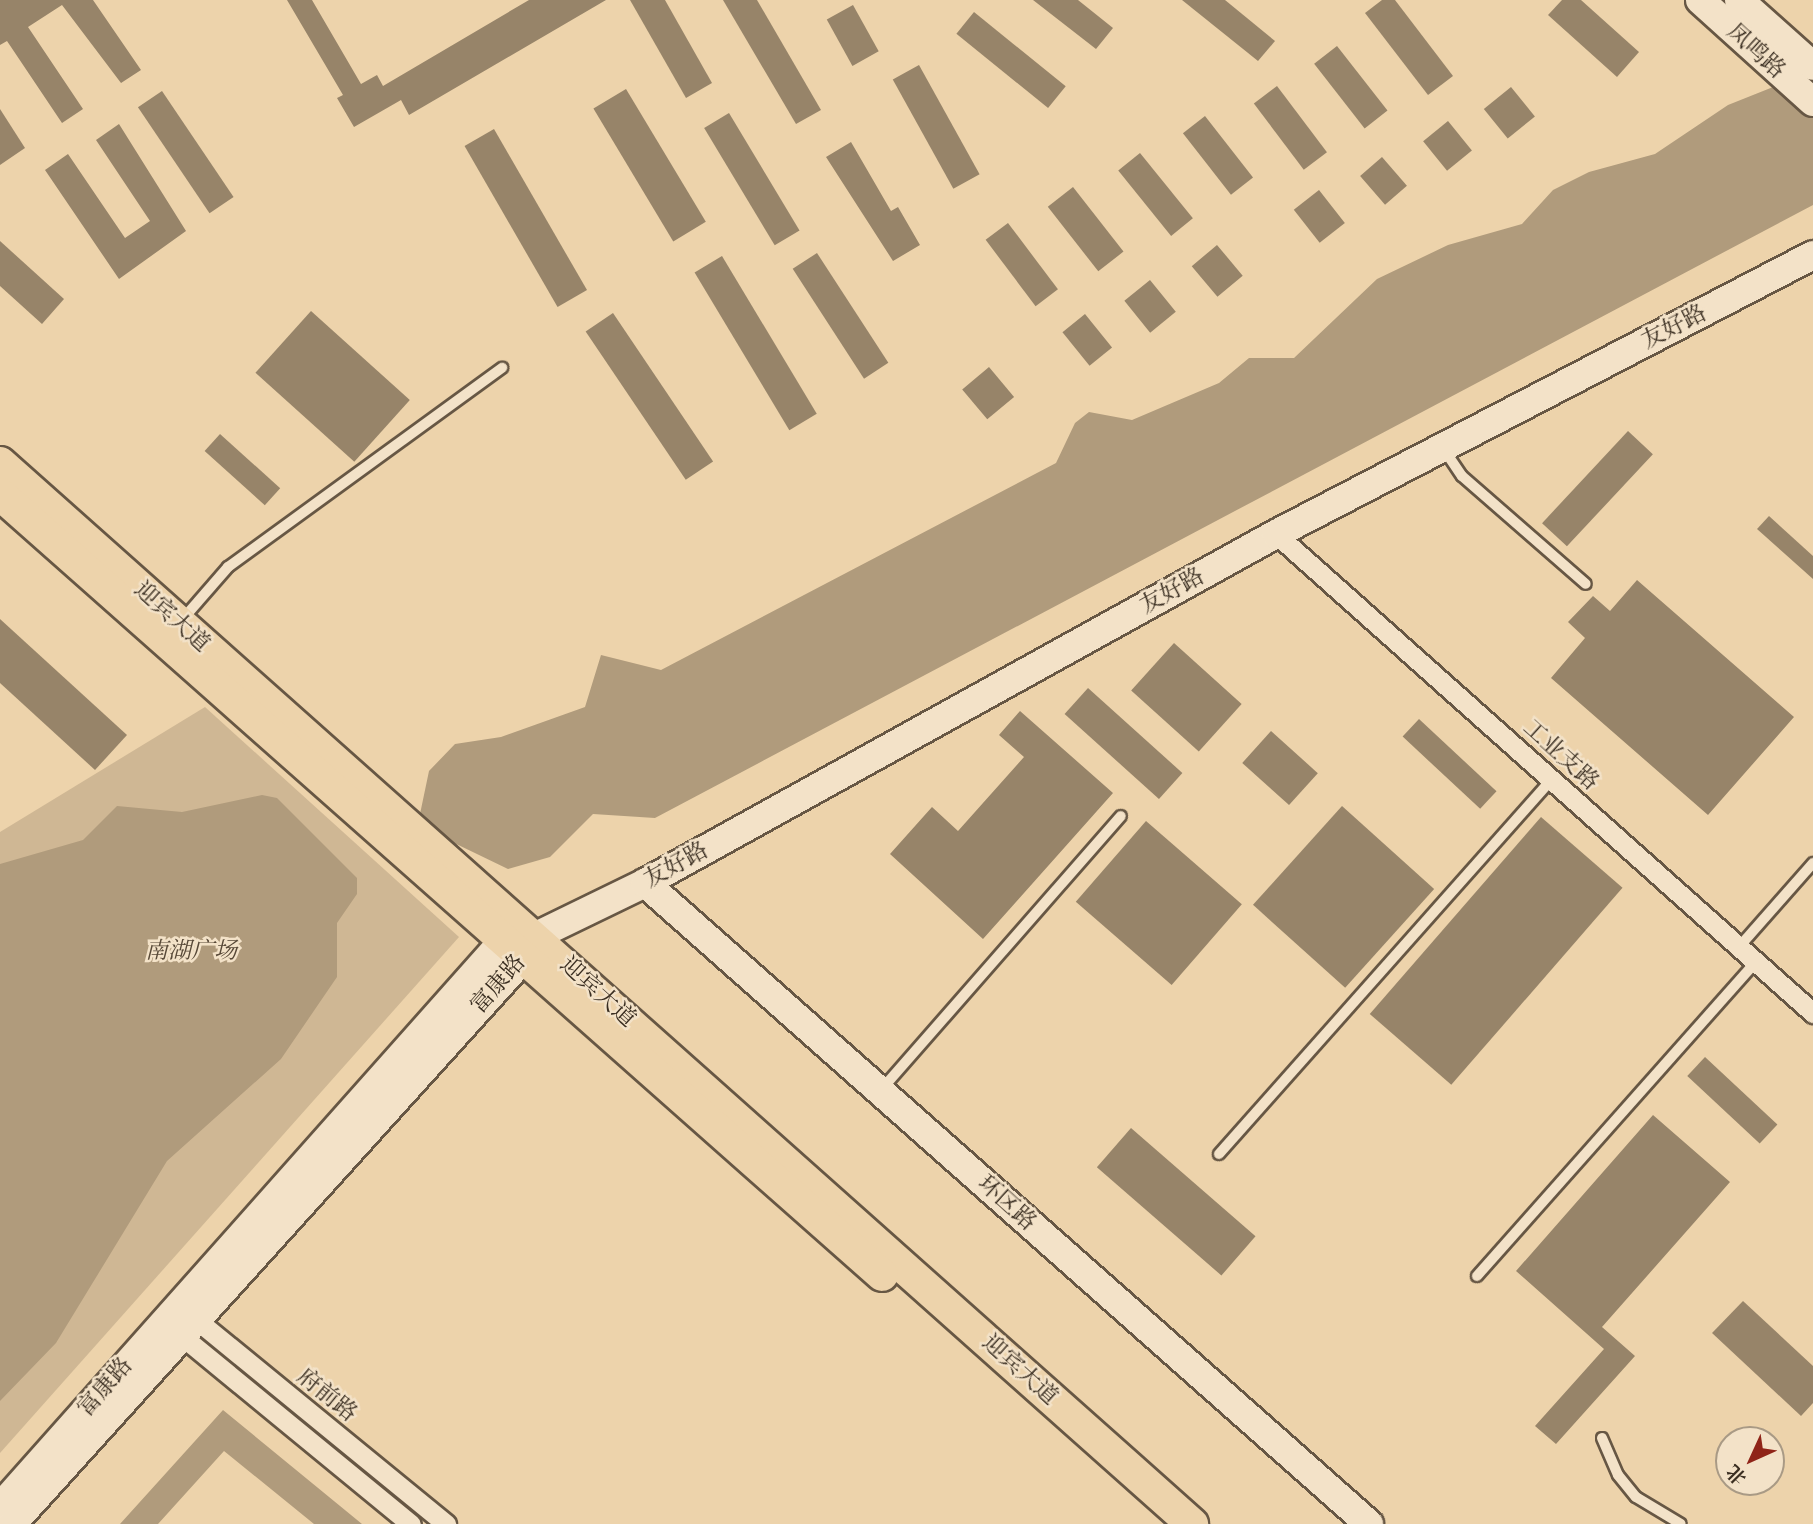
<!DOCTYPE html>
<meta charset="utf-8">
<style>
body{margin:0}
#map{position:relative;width:1813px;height:1524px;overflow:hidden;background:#edd3ab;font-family:"IM FELL Double Pica","Noto Serif SC",serif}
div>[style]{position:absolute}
.green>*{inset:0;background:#cfb794}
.water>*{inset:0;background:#b09b7c}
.building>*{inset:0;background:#978469;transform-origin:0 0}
.roads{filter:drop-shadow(2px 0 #675744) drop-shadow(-2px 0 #675744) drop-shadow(0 2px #675744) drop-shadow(0 -2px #675744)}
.lane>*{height:10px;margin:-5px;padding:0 5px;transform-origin:5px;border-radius:5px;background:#f3e2c8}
.street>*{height:19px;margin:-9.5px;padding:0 9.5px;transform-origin:9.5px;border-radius:9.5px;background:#f3e2c8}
.secondary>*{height:28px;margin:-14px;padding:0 14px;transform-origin:14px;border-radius:14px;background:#f3e2c8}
.primary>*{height:32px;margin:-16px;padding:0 16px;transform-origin:16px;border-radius:16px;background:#edd3ab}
span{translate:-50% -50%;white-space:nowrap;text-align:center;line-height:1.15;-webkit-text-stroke:5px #f3e2c8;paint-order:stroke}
.street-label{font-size:23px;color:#3a2e21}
.park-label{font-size:23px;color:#584938;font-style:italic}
.north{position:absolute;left:1715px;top:1426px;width:70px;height:70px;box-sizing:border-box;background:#f3e2c8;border:2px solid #a99a85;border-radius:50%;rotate:225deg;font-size:19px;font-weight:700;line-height:28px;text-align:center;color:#3a2e21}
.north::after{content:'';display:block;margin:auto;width:24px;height:32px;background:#8f2418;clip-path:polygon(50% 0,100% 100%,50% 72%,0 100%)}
</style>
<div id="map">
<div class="green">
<i style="clip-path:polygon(205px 707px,459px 937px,0 1453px,0 832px)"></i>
</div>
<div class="water">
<i style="clip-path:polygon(1813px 71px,1813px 205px,655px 818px,593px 814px,550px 857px,508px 869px,448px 840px,420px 814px,429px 771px,455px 744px,501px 737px,585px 707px,601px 655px,661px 670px,1056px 463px,1075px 423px,1089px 412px,1132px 420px,1219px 383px,1249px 358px,1294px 358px,1377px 279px,1448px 245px,1522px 224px,1553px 190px,1589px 172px,1655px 154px,1728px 105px)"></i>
<i style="clip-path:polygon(262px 795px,277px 798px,357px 878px,357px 894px,337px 923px,337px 977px,281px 1059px,167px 1161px,56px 1343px,0 1401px,0 864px,83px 840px,117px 806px,182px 812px)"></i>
<i style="clip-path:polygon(223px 1410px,362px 1524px,314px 1524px,224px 1451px,158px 1524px,120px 1524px)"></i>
</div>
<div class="building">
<i style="clip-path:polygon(0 0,93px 0,141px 70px,121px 83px,62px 5px,28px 27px,83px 109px,62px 123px,7px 41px,0 45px)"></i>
<i style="clip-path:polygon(287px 0,312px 0,361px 84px,377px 75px,383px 86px,529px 0,606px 0,409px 115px,401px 100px,354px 127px,337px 98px,343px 95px)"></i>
<i style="clip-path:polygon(630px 0,665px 0,712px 83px,686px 98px)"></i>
<i style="clip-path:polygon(723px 0,757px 0,821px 110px,796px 124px)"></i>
<i style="clip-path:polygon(1033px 0,1078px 0,1113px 28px,1096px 49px)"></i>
<i style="clip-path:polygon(1182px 0,1225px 0,1275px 41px,1258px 61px)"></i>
<i style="clip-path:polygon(1382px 0,1395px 0,1453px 76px,1428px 95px,1365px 13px)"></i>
<i style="clip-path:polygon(1562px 0,1581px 0,1639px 52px,1617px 77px,1548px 15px)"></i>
<i style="left:853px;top:5px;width:53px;height:30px;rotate:61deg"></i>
<i style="left:974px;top:12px;width:118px;height:28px;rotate:39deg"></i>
<i style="left:1337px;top:46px;width:82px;height:29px;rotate:52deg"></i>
<i style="left:919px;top:65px;width:125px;height:30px;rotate:61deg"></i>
<i style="left:1277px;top:86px;width:83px;height:29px;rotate:53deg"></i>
<i style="left:1511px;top:87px;width:38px;height:35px;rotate:51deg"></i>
<i style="left:626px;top:89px;width:155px;height:38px;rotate:59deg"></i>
<i style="left:162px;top:91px;width:128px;height:29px;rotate:56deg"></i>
<i style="clip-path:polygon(0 109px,25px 148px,0 165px)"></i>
<i style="left:729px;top:113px;width:137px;height:29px;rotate:59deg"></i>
<i style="left:1205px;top:116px;width:78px;height:28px;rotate:52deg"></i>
<i style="left:1448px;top:121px;width:38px;height:32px;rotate:51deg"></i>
<i style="clip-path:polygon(119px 124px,186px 231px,119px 279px,45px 170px,68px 154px,125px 238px,150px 221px,96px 140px)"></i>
<i style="left:494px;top:129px;width:186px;height:34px;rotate:60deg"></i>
<i style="clip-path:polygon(851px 142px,891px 211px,898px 207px,920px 245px,893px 261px,826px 157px)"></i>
<i style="left:1140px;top:153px;width:84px;height:28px;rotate:51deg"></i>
<i style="left:1382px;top:157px;width:38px;height:29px;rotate:49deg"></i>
<i style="left:1073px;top:187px;width:82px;height:32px;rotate:52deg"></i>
<i style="left:1319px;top:190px;width:42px;height:32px;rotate:52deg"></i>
<i style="left:1008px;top:223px;width:83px;height:28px;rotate:53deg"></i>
<i style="clip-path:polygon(0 241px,64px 299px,42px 324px,0 286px)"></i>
<i style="left:1217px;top:245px;width:40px;height:33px;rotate:50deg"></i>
<i style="left:817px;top:253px;width:131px;height:29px;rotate:57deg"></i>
<i style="left:722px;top:256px;width:184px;height:32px;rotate:59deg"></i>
<i style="left:1150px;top:280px;width:41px;height:33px;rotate:51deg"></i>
<i style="left:311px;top:311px;width:133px;height:83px;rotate:42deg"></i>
<i style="left:613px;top:313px;width:179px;height:33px;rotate:56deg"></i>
<i style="left:1085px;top:314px;width:43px;height:29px;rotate:51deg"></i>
<i style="left:989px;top:367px;width:39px;height:35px;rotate:50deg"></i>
<i style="left:1628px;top:431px;width:34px;height:126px;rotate:43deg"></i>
<i style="left:220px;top:434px;width:81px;height:23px;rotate:42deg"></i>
<i style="clip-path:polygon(1769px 516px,1813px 556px,1813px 579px,1757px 529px)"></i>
<i style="clip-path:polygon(1637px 580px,1794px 717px,1708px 815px,1551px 678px,1585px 638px,1568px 622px,1593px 596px,1610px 611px)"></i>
<i style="clip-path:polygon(0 619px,127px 735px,95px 770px,0 683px)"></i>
<i style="left:1174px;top:643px;width:91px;height:64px;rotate:42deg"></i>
<i style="left:1088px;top:688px;width:127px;height:35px;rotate:42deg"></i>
<i style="clip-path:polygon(1020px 711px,1113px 793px,983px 939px,890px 854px,932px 807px,958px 831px,1024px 757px,999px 735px)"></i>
<i style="left:1419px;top:719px;width:106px;height:24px;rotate:43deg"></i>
<i style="left:1271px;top:731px;width:63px;height:43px;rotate:42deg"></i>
<i style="left:1342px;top:806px;width:124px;height:133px;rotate:42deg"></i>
<i style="left:1541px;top:817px;width:108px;height:261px;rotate:41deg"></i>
<i style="left:1146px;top:821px;width:127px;height:107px;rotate:41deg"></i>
<i style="left:1705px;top:1057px;width:99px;height:26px;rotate:43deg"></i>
<i style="clip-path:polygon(1653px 1115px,1730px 1182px,1602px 1327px,1635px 1356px,1556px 1444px,1535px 1426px,1604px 1349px,1516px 1271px)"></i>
<i style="left:1131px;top:1128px;width:165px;height:52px;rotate:41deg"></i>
<i style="clip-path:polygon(1743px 1301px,1813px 1366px,1813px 1403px,1801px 1416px,1712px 1333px)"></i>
</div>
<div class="roads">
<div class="lane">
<i style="left:1445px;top:451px;width:30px;rotate:56deg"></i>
<i style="left:1462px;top:476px;width:164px;rotate:41.1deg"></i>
<i style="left:182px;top:620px;width:70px;rotate:-49deg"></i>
<i style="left:228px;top:567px;width:339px;rotate:-36deg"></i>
<i style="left:1739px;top:947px;width:112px;rotate:-48.6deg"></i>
<i style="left:881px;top:1090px;width:364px;rotate:-48.8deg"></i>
<i style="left:1219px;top:1154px;width:502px;rotate:-48.39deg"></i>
<i style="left:1477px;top:1276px;width:420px;rotate:-48.4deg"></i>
<i style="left:1602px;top:1438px;width:40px;rotate:66.6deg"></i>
<i style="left:1618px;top:1475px;width:28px;rotate:51deg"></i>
<i style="left:1636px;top:1497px;width:52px;rotate:31deg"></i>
</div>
<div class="street">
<i style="left:1276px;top:534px;width:720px;rotate:41.73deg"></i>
<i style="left:187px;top:1312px;width:335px;rotate:39.3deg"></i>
<i style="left:172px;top:1328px;width:309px;rotate:39.4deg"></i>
</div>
<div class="secondary">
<i style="left:1700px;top:0;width:152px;rotate:42.1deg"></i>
<i style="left:1739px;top:0;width:99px;rotate:41.7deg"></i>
<i style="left:645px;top:883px;width:967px;rotate:41.52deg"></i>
<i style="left:0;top:1507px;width:759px;rotate:-48.37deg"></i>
<i style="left:504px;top:940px;width:32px;rotate:-7deg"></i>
<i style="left:536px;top:936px;width:121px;rotate:-25.9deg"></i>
<i style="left:645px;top:883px;width:721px;rotate:-28.95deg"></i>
<i style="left:1276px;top:534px;width:605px;rotate:-27.45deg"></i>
<i style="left:12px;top:1524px;width:763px;rotate:-47.87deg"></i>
<i style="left:524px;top:958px;width:21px;rotate:-62deg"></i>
</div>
<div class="primary">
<i style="left:0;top:463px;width:1596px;rotate:41.67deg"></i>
<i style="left:0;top:494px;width:1178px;rotate:41.52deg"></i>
</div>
</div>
<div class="street-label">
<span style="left:1756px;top:51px;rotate:42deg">凤鸣路</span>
<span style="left:1674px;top:327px;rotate:-27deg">友好路</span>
<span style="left:1172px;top:591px;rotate:-29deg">友好路</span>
<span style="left:172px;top:617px;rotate:42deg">迎宾大道</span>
<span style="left:1561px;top:755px;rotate:42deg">工业支路</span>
<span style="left:676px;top:865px;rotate:-29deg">友好路</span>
<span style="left:498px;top:984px;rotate:-49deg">富康路</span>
<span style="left:598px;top:992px;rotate:42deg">迎宾大道</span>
<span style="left:1007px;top:1203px;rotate:42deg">环区路</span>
<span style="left:1020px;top:1370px;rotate:42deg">迎宾大道</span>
<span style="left:105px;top:1387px;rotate:-49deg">富康路</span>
<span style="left:327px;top:1395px;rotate:39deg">府前路</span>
</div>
<div class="park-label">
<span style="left:191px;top:951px">南湖广场</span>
</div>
<div class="north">北</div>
</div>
